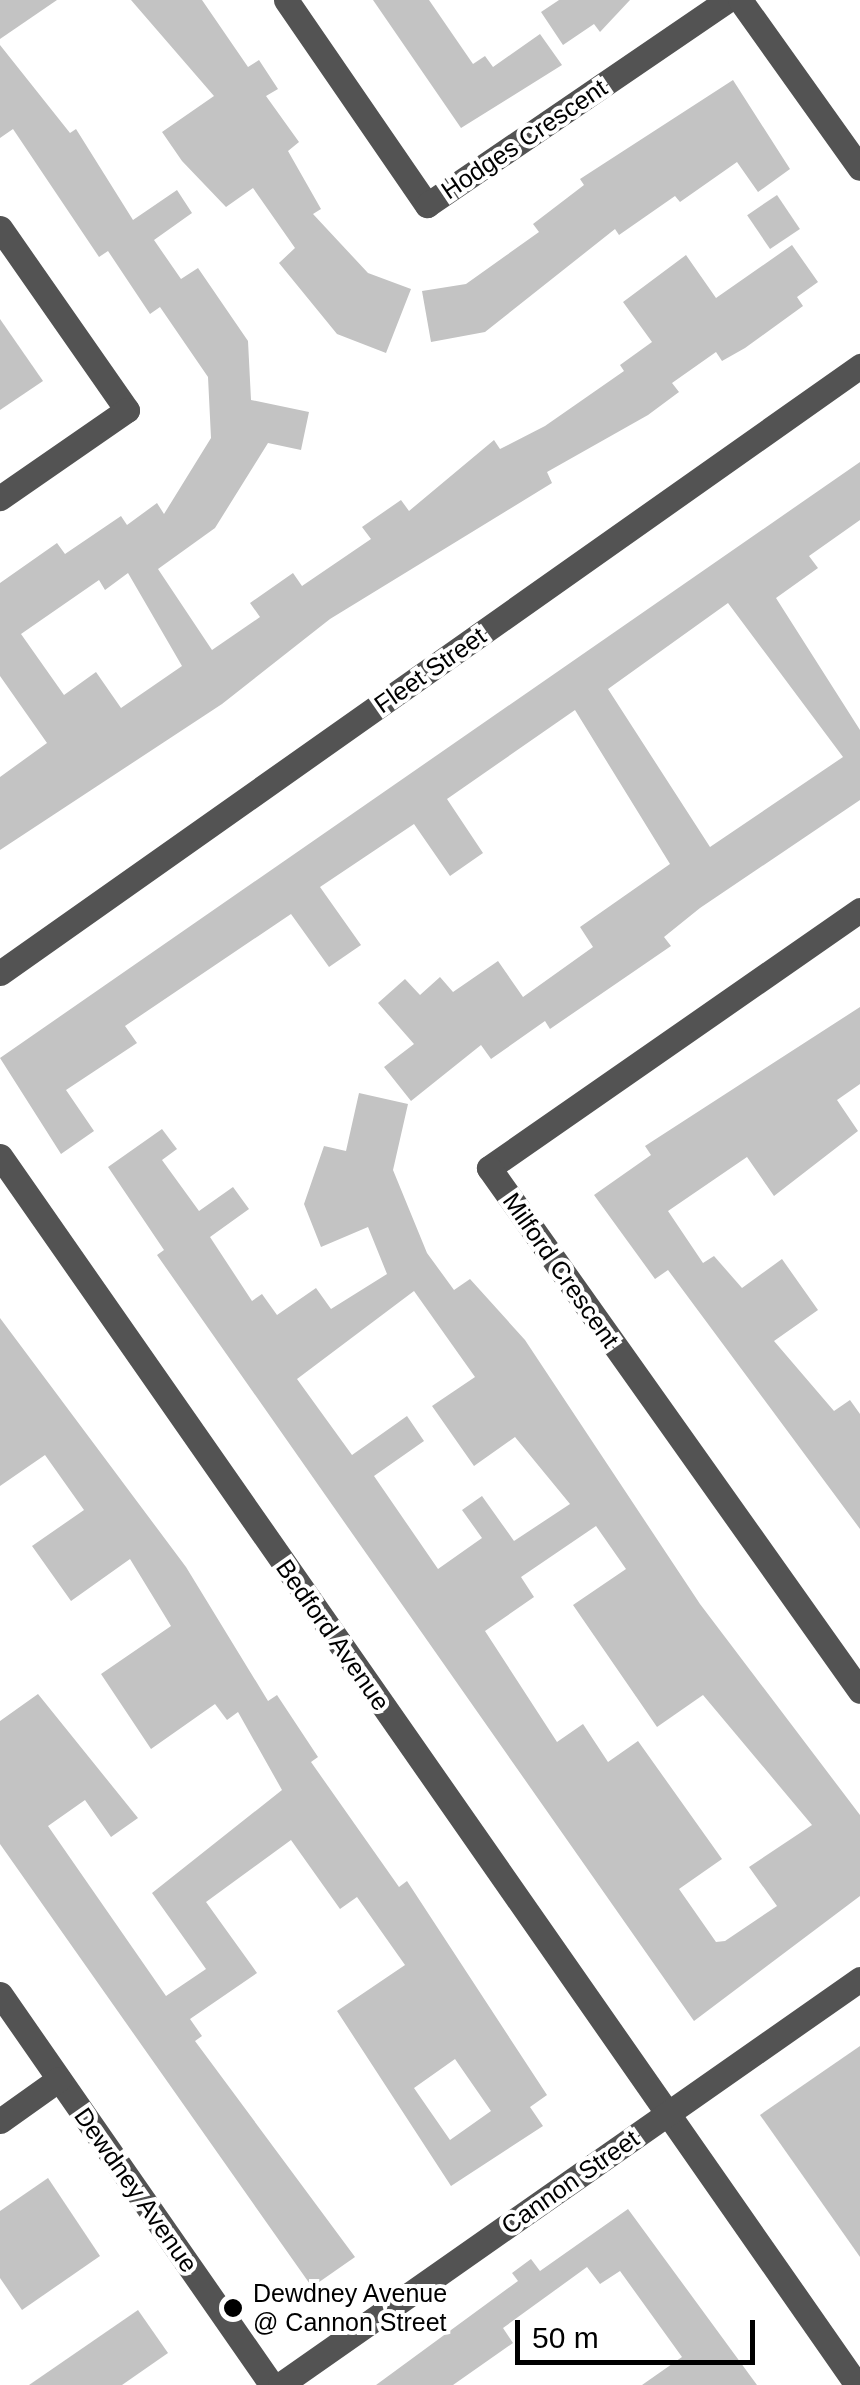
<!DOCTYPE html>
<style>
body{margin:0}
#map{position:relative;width:860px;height:2385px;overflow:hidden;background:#fff;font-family:Arial,sans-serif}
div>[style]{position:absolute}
.building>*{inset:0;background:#c3c3c3;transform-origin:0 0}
.minor>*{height:25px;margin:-12.5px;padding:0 12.5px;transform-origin:12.5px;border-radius:12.5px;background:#535353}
.dots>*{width:28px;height:28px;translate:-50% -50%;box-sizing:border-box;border:5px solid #fff;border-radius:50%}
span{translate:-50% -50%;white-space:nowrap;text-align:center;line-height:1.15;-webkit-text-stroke:8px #fff;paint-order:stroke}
.street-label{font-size:25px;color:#000}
.poi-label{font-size:25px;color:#000}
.left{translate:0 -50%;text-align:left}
.scale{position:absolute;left:515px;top:2320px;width:240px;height:45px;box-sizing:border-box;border:5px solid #000;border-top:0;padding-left:12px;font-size:30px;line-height:35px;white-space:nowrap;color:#000;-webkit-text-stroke:8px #fff;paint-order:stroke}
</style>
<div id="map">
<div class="building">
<i style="clip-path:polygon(0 0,57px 0,0 39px)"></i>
<i style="clip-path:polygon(131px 0,202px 0,248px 67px,259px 60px,278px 89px,266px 96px,299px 142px,288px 151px,321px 209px,313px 214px,368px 273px,411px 289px,386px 353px,337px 334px,279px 263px,295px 248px,253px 188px,226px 207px,182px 161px,162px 132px,214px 96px)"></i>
<i style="clip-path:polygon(373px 0,429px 0,473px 64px,485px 56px,493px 67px,540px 34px,562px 65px,461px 128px)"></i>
<i style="clip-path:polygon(559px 0,630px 0,600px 32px,594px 24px,563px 45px,541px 12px)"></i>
<i style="clip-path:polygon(evenodd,0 45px,70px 133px,76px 129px,133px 220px,177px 190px,192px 213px,154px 240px,181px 279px,198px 268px,248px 341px,251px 400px,309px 412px,301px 450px,268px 443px,215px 528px,158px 569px,212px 650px,260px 617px,250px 603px,293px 573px,302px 586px,371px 539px,362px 527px,401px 500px,409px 511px,494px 440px,500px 449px,545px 426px,624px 371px,620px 365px,652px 342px,623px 302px,686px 255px,716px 298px,792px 245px,818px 282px,797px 297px,803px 306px,745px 348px,722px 361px,716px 352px,672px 383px,679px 392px,648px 415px,547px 472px,552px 483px,330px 619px,222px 704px,0 850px,0 777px,47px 743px,0 676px,0 583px,57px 543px,65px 554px,121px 516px,127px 525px,157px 503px,164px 514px,211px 438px,208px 377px,160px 307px,150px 314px,108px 251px,99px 257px,13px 129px,0 138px,0 45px,128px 573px,182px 666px,121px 708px,96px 672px,64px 695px,21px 634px,99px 580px,105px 590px,128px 573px)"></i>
<i style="clip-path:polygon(733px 80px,790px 169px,758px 192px,737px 162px,680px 202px,675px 196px,619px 235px,615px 229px,485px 332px,431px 342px,422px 291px,466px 284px,539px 232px,533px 224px,584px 185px,580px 179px)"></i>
<i style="left:777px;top:195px;width:41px;height:36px;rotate:56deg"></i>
<i style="clip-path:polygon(0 319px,43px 381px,0 410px)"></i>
<i style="clip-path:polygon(evenodd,860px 462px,860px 520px,809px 556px,818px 568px,776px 598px,860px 730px,860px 800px,700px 908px,664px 937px,671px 946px,550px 1029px,545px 1021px,491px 1059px,481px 1045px,411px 1101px,384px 1067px,414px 1044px,378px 1003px,405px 979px,420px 995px,440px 977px,453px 992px,498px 961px,523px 997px,593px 947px,580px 927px,670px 864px,575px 710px,447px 799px,483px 853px,450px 876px,414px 824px,320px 887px,361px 945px,329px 967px,291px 914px,125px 1026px,137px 1043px,66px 1090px,94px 1131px,61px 1154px,0 1058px,860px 462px,728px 603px,843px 757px,710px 847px,608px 689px,728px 603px)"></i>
<i style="clip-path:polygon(860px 1007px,860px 1084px,837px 1100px,858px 1131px,774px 1196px,747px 1157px,668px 1211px,703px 1263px,714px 1256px,742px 1288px,782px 1259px,818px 1310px,774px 1341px,834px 1411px,850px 1400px,860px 1414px,860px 1529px,668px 1270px,655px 1279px,594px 1195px,651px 1155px,645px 1146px)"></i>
<i style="clip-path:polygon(evenodd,359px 1093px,408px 1104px,393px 1170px,427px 1253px,454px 1290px,470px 1279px,525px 1340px,700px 1604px,860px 1815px,860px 1896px,694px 2021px,157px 1255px,164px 1250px,108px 1167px,162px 1129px,177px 1149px,162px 1160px,199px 1211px,233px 1187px,249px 1209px,210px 1237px,252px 1301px,262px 1294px,277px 1315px,316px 1288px,331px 1309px,387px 1274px,368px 1227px,321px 1247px,304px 1204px,324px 1146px,346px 1151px,359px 1093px,414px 1291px,475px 1377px,432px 1406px,474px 1466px,515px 1437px,570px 1504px,514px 1541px,482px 1496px,462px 1510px,482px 1538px,438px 1569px,374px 1476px,424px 1441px,407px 1416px,352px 1455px,297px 1379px,414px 1291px,359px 1093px,596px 1526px,626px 1569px,573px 1605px,657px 1727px,703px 1695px,812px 1825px,749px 1867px,777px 1906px,725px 1941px,716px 1942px,679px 1889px,722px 1859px,638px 1741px,608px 1762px,583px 1724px,557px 1742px,485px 1631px,534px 1597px,521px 1577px,596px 1526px)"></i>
<i style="clip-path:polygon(evenodd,0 1318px,186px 1567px,268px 1701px,277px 1695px,318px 1757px,311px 1762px,399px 1887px,407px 1881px,547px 2095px,530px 2107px,543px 2126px,451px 2186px,337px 2011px,405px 1965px,357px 1897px,340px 1909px,291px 1840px,206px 1902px,257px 1973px,190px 2019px,202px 2036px,195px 2041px,355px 2257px,312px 2287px,0 1844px,0 1721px,38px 1694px,138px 1818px,111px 1837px,85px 1800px,48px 1826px,166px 1996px,206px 1969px,152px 1893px,282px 1790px,238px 1712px,227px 1720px,215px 1704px,151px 1749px,101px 1674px,171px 1626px,130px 1559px,71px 1601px,32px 1546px,84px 1510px,45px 1455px,0 1486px,0 1318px,455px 2059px,491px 2111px,450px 2140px,414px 2088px,455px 2059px)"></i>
<i style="clip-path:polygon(860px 2046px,860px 2257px,760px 2115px)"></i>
<i style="clip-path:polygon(48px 2178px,100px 2256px,22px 2310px,0 2278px,0 2211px)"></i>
<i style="clip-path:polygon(628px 2209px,757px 2385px,642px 2385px,682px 2357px,620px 2271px,600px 2284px,587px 2267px,503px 2328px,513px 2343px,453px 2385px,376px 2385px,518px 2281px,512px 2273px,531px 2259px,540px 2271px)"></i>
<i style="clip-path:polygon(138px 2310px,168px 2353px,122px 2385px,29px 2385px)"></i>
</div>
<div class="minor">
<i style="left:286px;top:0;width:249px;rotate:55.5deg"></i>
<i style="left:427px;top:205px;width:364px;rotate:-34.3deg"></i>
<i style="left:740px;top:0;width:206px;rotate:54.5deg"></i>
<i style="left:0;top:228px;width:222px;rotate:55.1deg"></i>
<i style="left:127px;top:410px;width:155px;rotate:145.3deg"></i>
<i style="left:860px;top:910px;width:452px;rotate:145.2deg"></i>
<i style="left:489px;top:1168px;width:641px;rotate:54.65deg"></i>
<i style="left:0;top:973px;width:1053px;rotate:-35.21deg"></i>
<i style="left:0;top:1156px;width:1498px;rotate:55.11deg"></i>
<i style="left:0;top:1994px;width:476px;rotate:55.2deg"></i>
<i style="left:0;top:2121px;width:72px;rotate:-35.4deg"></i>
<i style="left:280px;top:2385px;width:708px;rotate:-34.99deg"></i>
</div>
<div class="dots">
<i style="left:233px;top:2308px;background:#000"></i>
</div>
<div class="street-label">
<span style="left:524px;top:139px;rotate:-34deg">Hodges Crescent</span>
<span style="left:430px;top:670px;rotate:-35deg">Fleet Street</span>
<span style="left:561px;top:1270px;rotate:55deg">Milford Crescent</span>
<span style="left:333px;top:1635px;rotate:55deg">Bedford Avenue</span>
<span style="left:570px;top:2182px;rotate:-35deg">Cannon Street</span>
<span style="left:136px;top:2190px;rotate:55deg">Dewdney Avenue</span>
</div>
<div class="poi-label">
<span class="left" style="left:253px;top:2308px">Dewdney Avenue<br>@ Cannon Street</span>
</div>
<div class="scale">50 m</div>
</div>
